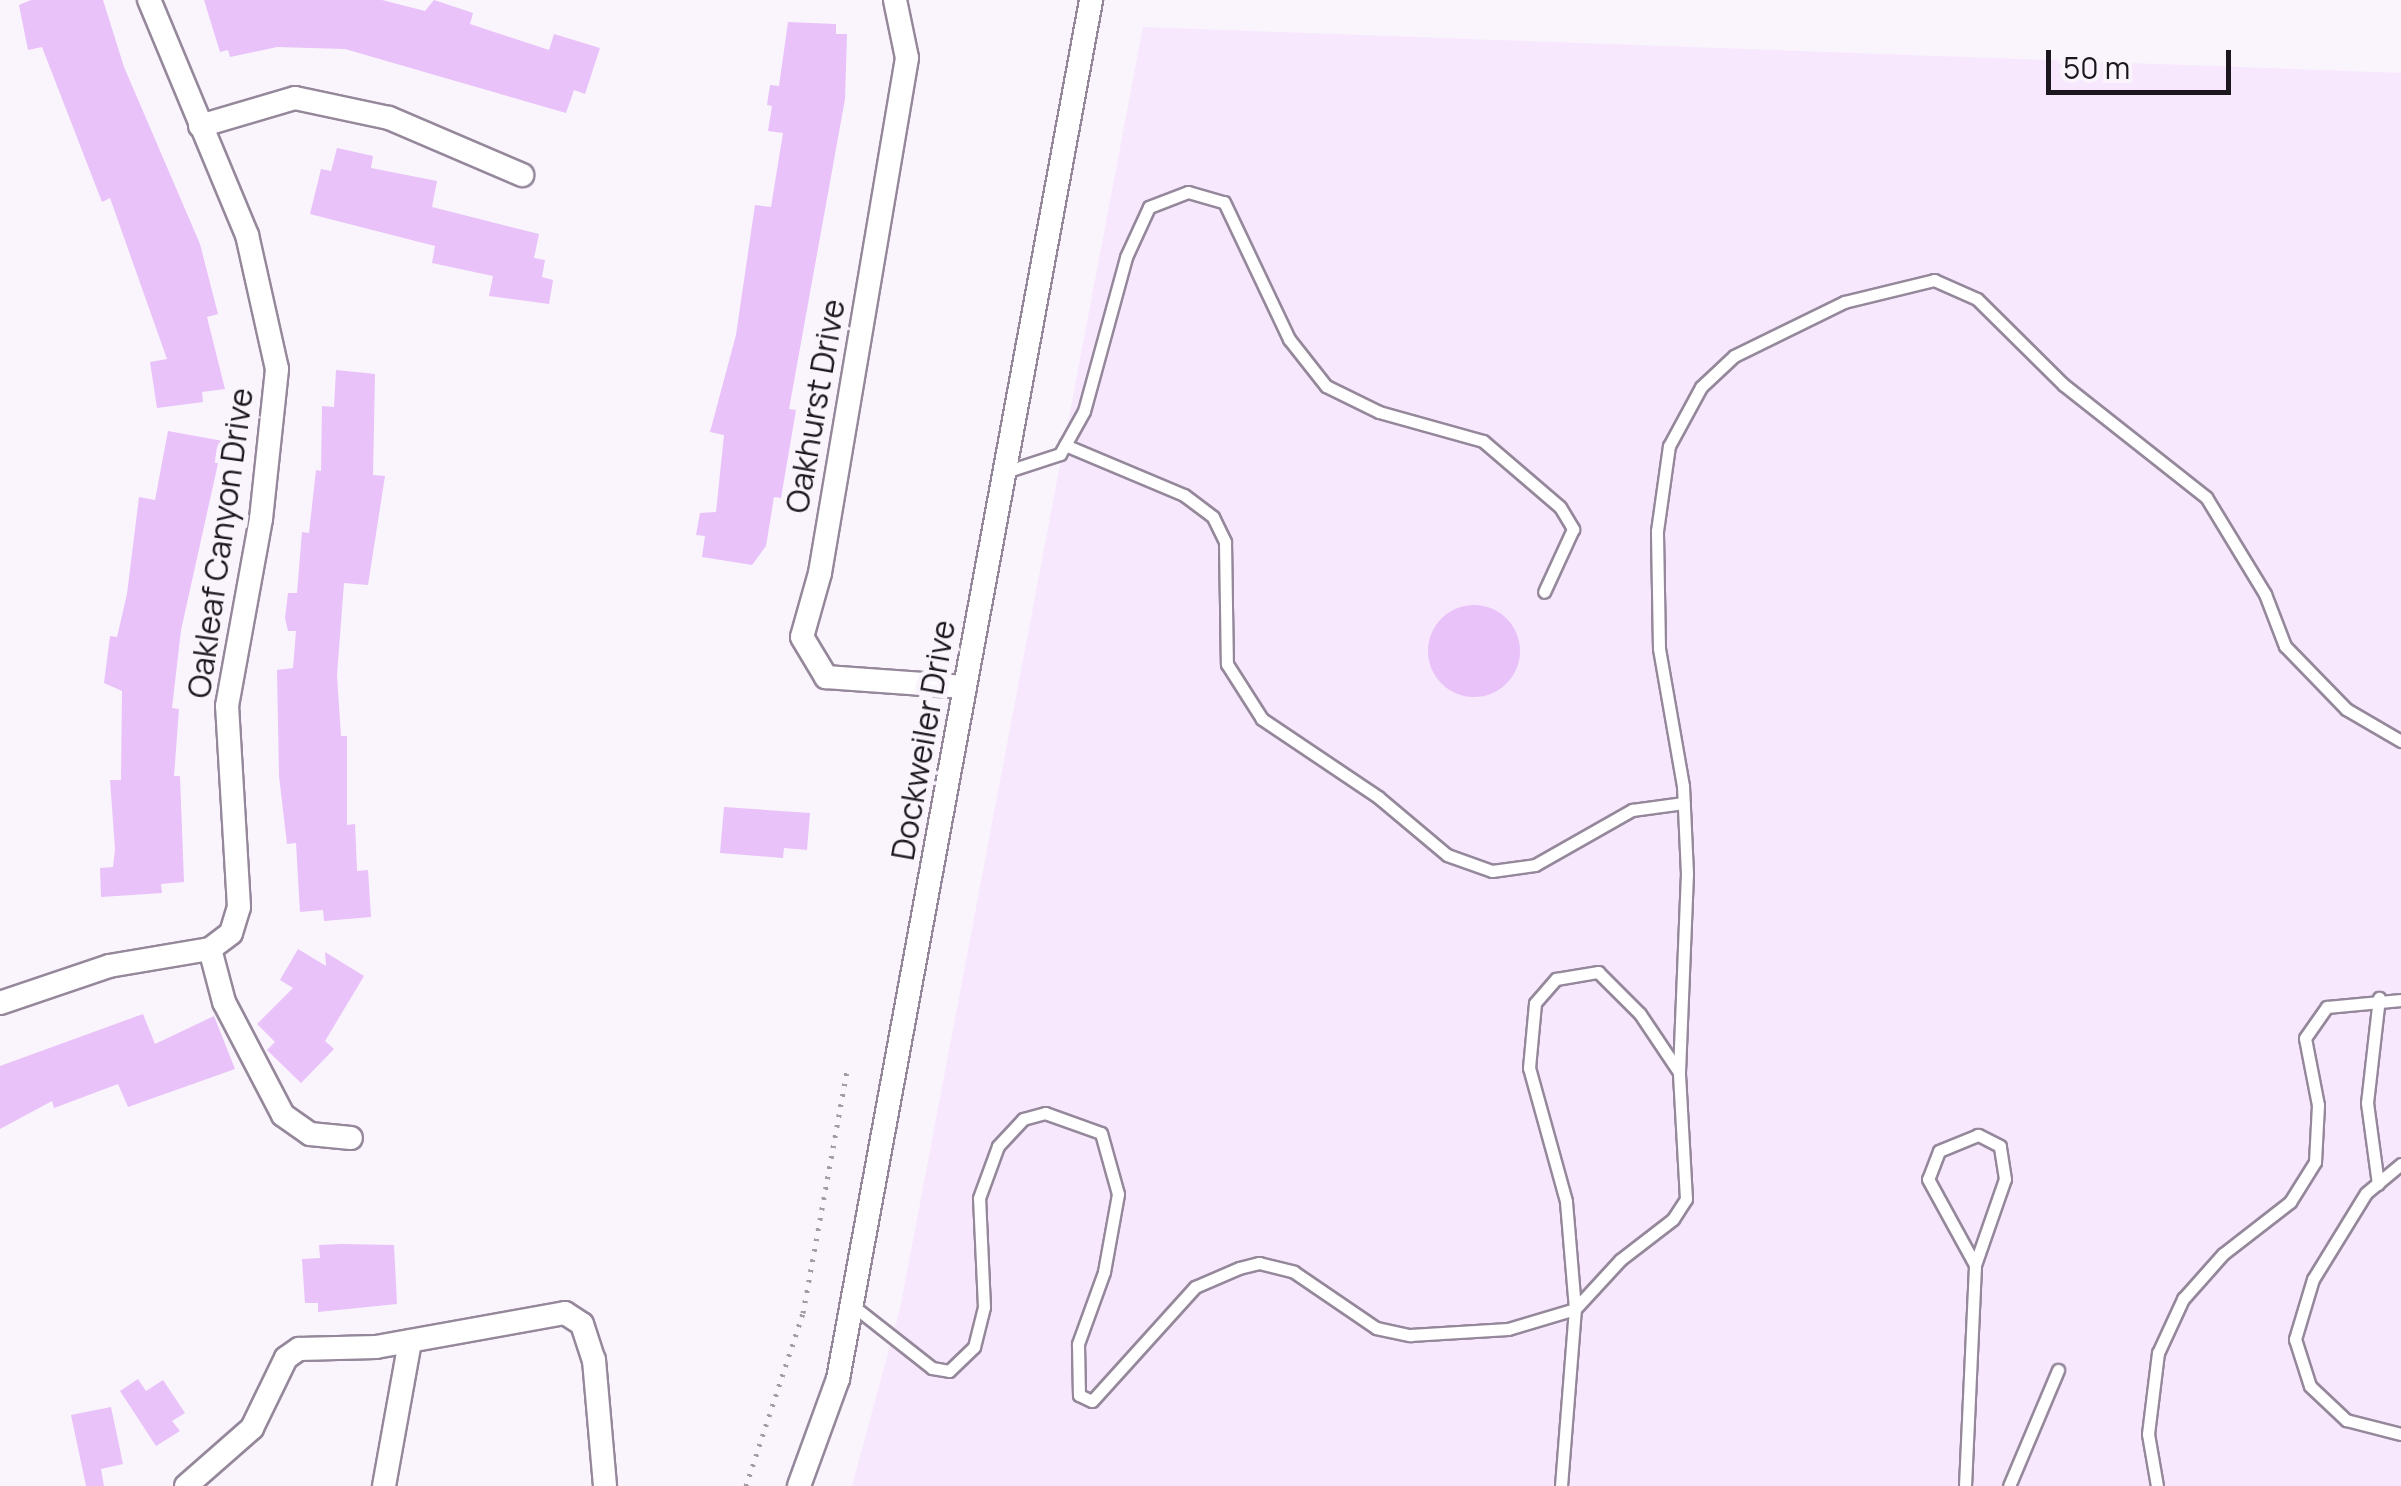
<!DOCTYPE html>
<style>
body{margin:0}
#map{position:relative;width:2401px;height:1486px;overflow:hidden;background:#faf4fd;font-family:Manrope,sans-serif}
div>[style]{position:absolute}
.built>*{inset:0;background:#f7e8fe}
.building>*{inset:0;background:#e8c2f9}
.round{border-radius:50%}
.path>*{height:5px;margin-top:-2.5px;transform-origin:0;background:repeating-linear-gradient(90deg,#a29ca4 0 2.5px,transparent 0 10.5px)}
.roads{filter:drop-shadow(2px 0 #95889b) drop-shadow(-2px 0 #95889b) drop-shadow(0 2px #95889b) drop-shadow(0 -2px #95889b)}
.lane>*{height:11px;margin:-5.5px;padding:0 5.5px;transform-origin:5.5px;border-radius:5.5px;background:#fff}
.street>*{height:22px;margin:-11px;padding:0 11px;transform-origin:11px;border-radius:11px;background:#fff}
span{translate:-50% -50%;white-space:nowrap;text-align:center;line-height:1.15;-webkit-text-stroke:10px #faf4fd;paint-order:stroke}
.street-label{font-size:32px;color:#1c171e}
.scale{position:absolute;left:2046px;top:50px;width:185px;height:45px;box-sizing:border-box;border:5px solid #1c171e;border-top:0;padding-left:12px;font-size:30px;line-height:35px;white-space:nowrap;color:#1c171e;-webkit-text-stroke:8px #faf4fd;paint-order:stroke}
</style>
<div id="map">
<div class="built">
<i style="clip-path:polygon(1143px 27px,2401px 73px,2401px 1486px,852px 1486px,900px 1309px)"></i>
</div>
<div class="building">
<i style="clip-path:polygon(31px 0,103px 0,124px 67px,200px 244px,218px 314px,207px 317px,225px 389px,202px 392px,203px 402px,157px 408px,150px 362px,167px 359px,110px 198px,102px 202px,42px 47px,28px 50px,19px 5px)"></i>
<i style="clip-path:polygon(204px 0,382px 0,425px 11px,434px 0,473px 13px,470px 24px,549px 50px,554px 34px,600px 48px,585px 94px,574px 90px,566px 113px,345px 49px,277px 47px,230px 57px,228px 50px,220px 52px)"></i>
<i style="clip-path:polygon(788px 22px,836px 24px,836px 34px,847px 34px,845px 99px,789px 409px,796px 410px,781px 498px,774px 497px,766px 546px,752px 565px,702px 557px,705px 536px,696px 535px,700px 513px,716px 512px,724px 435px,710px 432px,736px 335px,755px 205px,771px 207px,783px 133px,768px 131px,772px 106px,767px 105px,770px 85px,779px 86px)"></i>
<i style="clip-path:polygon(337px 148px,373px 156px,371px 168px,437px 181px,432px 207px,539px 234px,534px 258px,545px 260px,542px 277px,553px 280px,549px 304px,489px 296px,493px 276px,432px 263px,435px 246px,310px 214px,321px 169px,331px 171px)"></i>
<i style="clip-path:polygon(336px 370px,375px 374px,373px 475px,385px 476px,368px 585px,344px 583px,337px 675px,341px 736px,347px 736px,347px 825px,355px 824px,357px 871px,368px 870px,371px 917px,324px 921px,323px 910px,300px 912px,296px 843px,287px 844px,279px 776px,277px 670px,293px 668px,296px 631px,288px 631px,285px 618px,288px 593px,297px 593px,302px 532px,309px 533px,316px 470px,321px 471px,322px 406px,334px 407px)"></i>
<i style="clip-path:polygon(168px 431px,223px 441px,181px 630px,172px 708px,179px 709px,174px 776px,180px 776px,184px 882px,161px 884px,162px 893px,101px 897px,100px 868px,113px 867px,115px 849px,110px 780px,121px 780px,122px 691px,104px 683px,110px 636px,117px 637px,127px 594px,139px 497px,155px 500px)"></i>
<i class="round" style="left:1428px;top:605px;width:92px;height:92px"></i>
<i style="clip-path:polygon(724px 807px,810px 813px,807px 850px,784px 848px,783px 858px,720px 853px)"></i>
<i style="clip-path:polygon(298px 949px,326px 966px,325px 952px,364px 976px,325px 1041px,334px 1049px,301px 1083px,267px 1050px,275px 1042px,257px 1024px,293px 988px,280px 980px)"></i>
<i style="clip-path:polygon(143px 1014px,155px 1044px,214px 1016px,235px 1069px,128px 1107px,118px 1084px,54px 1108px,52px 1101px,0 1129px,0 1066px)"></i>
<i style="clip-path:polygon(341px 1244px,394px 1245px,397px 1304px,318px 1312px,318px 1303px,305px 1303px,302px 1259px,320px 1258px,319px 1245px)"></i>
<i style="clip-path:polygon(138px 1379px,146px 1391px,163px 1380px,185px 1413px,172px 1421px,180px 1431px,156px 1446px,120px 1391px)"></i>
<i style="clip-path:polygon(111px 1407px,123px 1464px,101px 1469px,104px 1486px,86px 1486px,71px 1415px)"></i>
</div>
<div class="path">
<i style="left:746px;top:1486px;width:182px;rotate:-71.8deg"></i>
<i style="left:803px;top:1313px;width:251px;rotate:-79.7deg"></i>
</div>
<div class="roads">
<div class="lane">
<i style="left:1065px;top:445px;width:129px;rotate:22.8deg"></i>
<i style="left:1184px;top:495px;width:36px;rotate:37deg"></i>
<i style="left:1213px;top:517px;width:28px;rotate:64deg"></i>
<i style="left:1225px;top:542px;width:122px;rotate:89.1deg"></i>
<i style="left:1227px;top:664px;width:65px;rotate:57.5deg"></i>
<i style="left:1262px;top:719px;width:140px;rotate:33.9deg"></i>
<i style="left:1378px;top:797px;width:90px;rotate:40deg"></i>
<i style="left:1447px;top:855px;width:48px;rotate:19.6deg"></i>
<i style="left:1492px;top:871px;width:43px;rotate:-7.9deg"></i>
<i style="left:1535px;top:865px;width:112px;rotate:-29.6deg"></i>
<i style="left:1632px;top:810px;width:52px;rotate:-7.7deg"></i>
<i style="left:1005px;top:472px;width:58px;rotate:-18.1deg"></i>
<i style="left:1060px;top:454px;width:49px;rotate:-60.8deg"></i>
<i style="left:1084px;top:411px;width:160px;rotate:-74.7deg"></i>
<i style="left:1126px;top:257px;width:55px;rotate:-65.3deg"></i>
<i style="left:1149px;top:207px;width:42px;rotate:-21deg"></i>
<i style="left:1188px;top:192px;width:37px;rotate:16deg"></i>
<i style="left:1224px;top:202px;width:152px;rotate:64.6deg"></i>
<i style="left:1289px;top:339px;width:60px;rotate:51.8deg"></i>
<i style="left:1326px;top:386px;width:59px;rotate:26.1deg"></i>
<i style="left:1379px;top:412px;width:108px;rotate:15.6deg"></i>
<i style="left:1483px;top:441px;width:101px;rotate:40.6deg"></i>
<i style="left:1560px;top:507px;width:26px;rotate:59deg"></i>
<i style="left:1573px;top:529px;width:69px;rotate:114.7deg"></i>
<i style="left:2401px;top:1164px;width:45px;rotate:140.4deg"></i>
<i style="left:2366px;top:1193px;width:101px;rotate:121.6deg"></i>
<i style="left:2313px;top:1279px;width:63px;rotate:106.7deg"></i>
<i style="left:2295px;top:1339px;width:49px;rotate:72.3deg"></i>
<i style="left:2310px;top:1386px;width:50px;rotate:43.4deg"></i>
<i style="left:2346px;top:1420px;width:57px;rotate:14.3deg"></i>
<i style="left:2378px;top:1184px;width:82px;rotate:-97.7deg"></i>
<i style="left:2367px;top:1103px;width:106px;rotate:-83.5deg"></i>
<i style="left:852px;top:1305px;width:102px;rotate:38.2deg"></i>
<i style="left:932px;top:1368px;width:17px;rotate:10deg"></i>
<i style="left:949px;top:1371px;width:35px;rotate:-44deg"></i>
<i style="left:974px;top:1347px;width:41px;rotate:-76deg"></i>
<i style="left:984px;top:1307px;width:109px;rotate:-92.6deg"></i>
<i style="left:979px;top:1198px;width:55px;rotate:-69.9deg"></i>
<i style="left:998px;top:1146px;width:37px;rotate:-47deg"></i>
<i style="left:1023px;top:1119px;width:23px;rotate:-15deg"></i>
<i style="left:1045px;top:1113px;width:59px;rotate:19.7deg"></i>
<i style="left:1101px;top:1133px;width:63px;rotate:74.4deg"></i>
<i style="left:1118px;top:1194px;width:79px;rotate:100.2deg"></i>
<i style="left:1104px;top:1272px;width:77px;rotate:109.9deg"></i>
<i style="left:1078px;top:1344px;width:51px;rotate:88.9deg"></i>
<i style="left:1079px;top:1395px;width:14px;rotate:25deg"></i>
<i style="left:1092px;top:1401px;width:154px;rotate:-47.9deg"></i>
<i style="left:1195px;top:1287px;width:48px;rotate:-23.4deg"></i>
<i style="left:1239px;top:1268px;width:21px;rotate:-14deg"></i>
<i style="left:1259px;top:1263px;width:36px;rotate:14deg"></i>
<i style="left:1294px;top:1272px;width:99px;rotate:34.3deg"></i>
<i style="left:1376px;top:1328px;width:35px;rotate:12deg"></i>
<i style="left:1410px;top:1335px;width:98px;rotate:-3.5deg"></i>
<i style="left:1508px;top:1329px;width:70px;rotate:-16.6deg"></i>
<i style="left:1575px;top:1309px;width:67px;rotate:-47.4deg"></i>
<i style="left:1620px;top:1260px;width:67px;rotate:-37.7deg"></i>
<i style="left:1673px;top:1219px;width:24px;rotate:-57deg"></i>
<i style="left:1686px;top:1199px;width:127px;rotate:-93.2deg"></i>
<i style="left:1679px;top:1072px;width:198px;rotate:-87.7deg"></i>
<i style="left:1687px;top:874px;width:88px;rotate:-92.6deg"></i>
<i style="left:1683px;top:786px;width:140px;rotate:-99.9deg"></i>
<i style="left:1659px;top:648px;width:117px;rotate:-91deg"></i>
<i style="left:1657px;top:531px;width:86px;rotate:-82deg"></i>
<i style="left:1669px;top:446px;width:67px;rotate:-61.5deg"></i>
<i style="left:1701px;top:387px;width:45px;rotate:-43.2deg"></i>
<i style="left:1734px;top:356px;width:123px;rotate:-26.1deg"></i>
<i style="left:1844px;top:302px;width:93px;rotate:-13.7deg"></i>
<i style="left:1934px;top:280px;width:47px;rotate:23.8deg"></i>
<i style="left:1977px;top:299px;width:122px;rotate:44.7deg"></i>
<i style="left:2064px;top:385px;width:181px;rotate:38.3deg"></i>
<i style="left:2206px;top:497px;width:114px;rotate:58.7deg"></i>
<i style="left:2265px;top:594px;width:56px;rotate:69deg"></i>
<i style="left:2285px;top:646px;width:88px;rotate:45.9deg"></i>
<i style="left:2346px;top:709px;width:64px;rotate:30.2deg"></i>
<i style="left:1561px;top:1486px;width:178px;rotate:-85.5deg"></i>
<i style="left:1575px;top:1309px;width:108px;rotate:-94.8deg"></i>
<i style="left:1566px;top:1201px;width:138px;rotate:-105.5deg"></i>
<i style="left:1529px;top:1068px;width:65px;rotate:-84.7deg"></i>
<i style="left:1535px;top:1003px;width:32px;rotate:-49deg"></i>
<i style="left:1556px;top:979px;width:43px;rotate:-9.5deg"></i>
<i style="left:1598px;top:972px;width:59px;rotate:45deg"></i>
<i style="left:1640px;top:1014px;width:70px;rotate:56.1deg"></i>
<i style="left:1965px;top:1486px;width:221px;rotate:-87.4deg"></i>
<i style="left:1975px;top:1265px;width:91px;rotate:-70.8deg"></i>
<i style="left:2005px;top:1179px;width:33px;rotate:-99deg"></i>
<i style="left:2000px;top:1146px;width:25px;rotate:-153deg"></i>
<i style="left:1978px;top:1135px;width:42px;rotate:157.7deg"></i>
<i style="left:1939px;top:1151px;width:30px;rotate:111deg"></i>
<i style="left:1928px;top:1179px;width:98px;rotate:61.3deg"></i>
<i style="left:2009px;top:1486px;width:126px;rotate:-67.1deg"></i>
<i style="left:2157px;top:1486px;width:53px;rotate:-99.8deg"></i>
<i style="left:2148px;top:1434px;width:82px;rotate:-83deg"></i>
<i style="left:2158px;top:1353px;width:60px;rotate:-65.2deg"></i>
<i style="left:2183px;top:1299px;width:60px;rotate:-48.4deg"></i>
<i style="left:2223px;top:1254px;width:85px;rotate:-37.8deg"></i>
<i style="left:2290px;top:1202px;width:47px;rotate:-58deg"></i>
<i style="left:2315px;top:1162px;width:57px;rotate:-87deg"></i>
<i style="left:2318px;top:1105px;width:68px;rotate:-101deg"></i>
<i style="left:2305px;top:1038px;width:38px;rotate:-55deg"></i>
<i style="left:2327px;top:1007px;width:74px;rotate:-5.4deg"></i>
</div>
<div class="street">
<i style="left:895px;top:0;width:59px;rotate:78.3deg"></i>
<i style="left:907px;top:58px;width:522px;rotate:99.59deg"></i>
<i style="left:820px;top:573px;width:66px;rotate:105.7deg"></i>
<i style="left:802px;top:637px;width:47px;rotate:59deg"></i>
<i style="left:826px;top:677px;width:139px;rotate:4.1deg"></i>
<i style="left:200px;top:126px;width:99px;rotate:-16.4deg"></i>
<i style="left:295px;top:98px;width:96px;rotate:12deg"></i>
<i style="left:389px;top:118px;width:145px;rotate:23.2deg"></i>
<i style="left:210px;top:949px;width:55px;rotate:75.2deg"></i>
<i style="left:224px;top:1002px;width:127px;rotate:62.4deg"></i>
<i style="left:283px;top:1115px;width:33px;rotate:35deg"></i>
<i style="left:310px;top:1134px;width:41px;rotate:5.6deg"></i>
<i style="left:0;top:1003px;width:115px;rotate:-18.7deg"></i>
<i style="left:109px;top:966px;width:102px;rotate:-9.6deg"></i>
<i style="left:210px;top:949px;width:26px;rotate:-37deg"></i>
<i style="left:231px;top:933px;width:27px;rotate:-73deg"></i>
<i style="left:239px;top:907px;width:201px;rotate:-93.4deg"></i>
<i style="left:227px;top:706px;width:190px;rotate:-79.7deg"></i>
<i style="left:261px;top:519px;width:151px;rotate:-83.9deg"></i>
<i style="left:277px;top:369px;width:137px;rotate:-102.6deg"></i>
<i style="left:247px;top:235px;width:255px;rotate:-112.6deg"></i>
<i style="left:186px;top:1486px;width:88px;rotate:-41.3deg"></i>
<i style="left:252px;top:1428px;width:78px;rotate:-64.1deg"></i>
<i style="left:286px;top:1358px;width:16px;rotate:-35deg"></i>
<i style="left:299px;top:1349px;width:77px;rotate:-1.5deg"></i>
<i style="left:376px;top:1347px;width:192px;rotate:-10.2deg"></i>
<i style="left:565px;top:1313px;width:20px;rotate:33deg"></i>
<i style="left:582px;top:1324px;width:38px;rotate:72deg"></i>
<i style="left:594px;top:1360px;width:126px;rotate:85deg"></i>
<i style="left:384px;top:1486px;width:147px;rotate:-79.8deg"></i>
<i style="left:799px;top:1486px;width:114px;rotate:-70deg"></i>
<i style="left:838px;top:1379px;width:1402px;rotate:-79.6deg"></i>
</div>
</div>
<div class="street-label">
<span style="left:815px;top:406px;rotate:-80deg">Oakhurst Drive</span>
<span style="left:220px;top:543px;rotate:-82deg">Oakleaf Canyon Drive</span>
<span style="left:923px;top:740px;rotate:-80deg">Dockweiler Drive</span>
</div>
<div class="scale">50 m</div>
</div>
